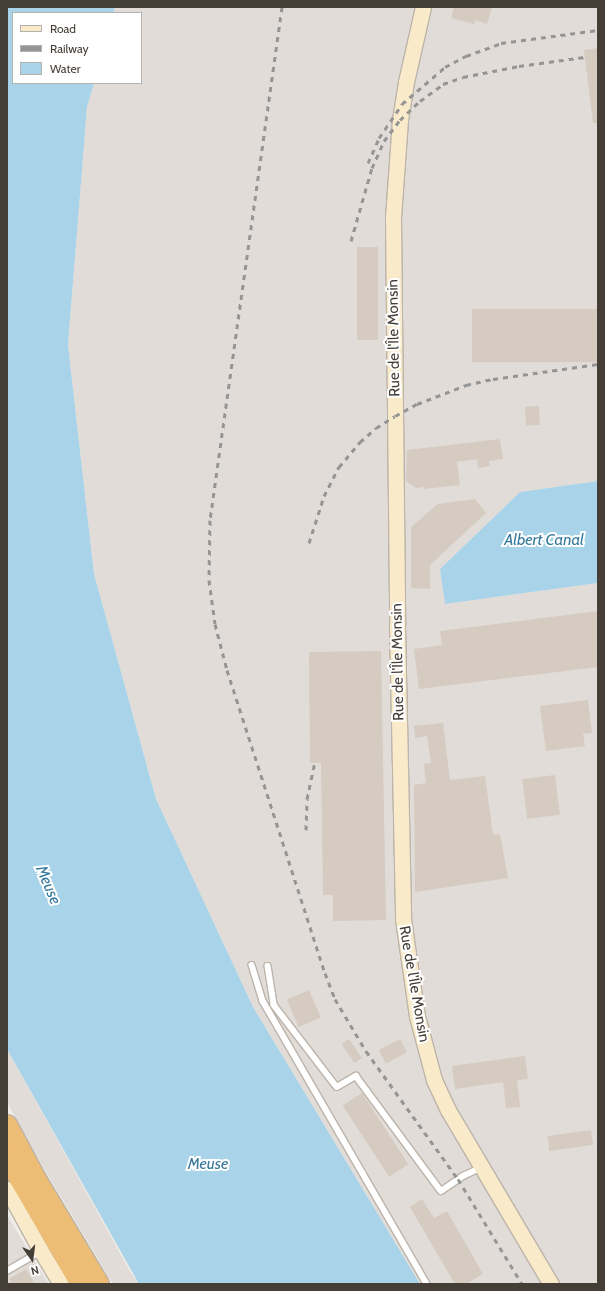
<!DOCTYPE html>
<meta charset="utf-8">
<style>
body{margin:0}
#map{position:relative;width:605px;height:1291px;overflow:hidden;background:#f1ede7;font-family:Cabin,sans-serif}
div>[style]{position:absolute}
.industrial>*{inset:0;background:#e1dcd8}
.water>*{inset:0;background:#a9d3e8}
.building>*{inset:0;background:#d5cbc0;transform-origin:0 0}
.roads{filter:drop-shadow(1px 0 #bcb4aa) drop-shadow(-1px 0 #bcb4aa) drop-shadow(0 1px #bcb4aa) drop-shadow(0 -1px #bcb4aa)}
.lane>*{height:5.5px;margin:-2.75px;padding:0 2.75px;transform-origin:2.75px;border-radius:2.75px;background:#fff}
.secondary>*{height:15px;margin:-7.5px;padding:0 7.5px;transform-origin:7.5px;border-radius:7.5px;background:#f9eaca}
.highway>*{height:20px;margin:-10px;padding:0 10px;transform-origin:10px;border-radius:10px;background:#eebd75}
.rail>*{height:3px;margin-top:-1.5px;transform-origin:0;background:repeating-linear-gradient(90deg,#959595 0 5px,transparent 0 10px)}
span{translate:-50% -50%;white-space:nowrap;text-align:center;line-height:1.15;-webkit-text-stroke:4px #fff;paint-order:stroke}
.street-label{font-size:15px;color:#443e37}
.water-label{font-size:16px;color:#397a9d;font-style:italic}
.frame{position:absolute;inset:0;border:8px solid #443e37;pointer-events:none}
.legend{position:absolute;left:12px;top:12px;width:130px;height:72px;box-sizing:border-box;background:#fff;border:1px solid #b4b2af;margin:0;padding:5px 7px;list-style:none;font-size:12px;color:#443e37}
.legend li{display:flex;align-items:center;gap:8px;height:20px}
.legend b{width:20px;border:1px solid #b4b2af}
.north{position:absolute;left:12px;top:1239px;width:40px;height:40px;-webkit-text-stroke:3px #fff;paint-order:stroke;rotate:166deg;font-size:11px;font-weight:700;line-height:16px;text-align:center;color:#443e37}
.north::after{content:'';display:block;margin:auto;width:14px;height:18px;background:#443e37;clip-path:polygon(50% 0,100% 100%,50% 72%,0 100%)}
</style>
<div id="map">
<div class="industrial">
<i style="clip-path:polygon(115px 7px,598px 7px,598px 481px,520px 492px,440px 569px,445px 604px,598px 583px,598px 1284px,420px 1284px,253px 1007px,156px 799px,94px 574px,68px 345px,87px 107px,94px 83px,141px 83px,141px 13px,113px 13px)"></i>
<i style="clip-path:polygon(7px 1049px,131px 1273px,139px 1284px,113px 1284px,27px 1140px,7px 1102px)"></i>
<i style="clip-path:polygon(7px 1215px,49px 1284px,7px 1284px)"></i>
</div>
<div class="water">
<i style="clip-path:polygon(7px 7px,115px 7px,113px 13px,13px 13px,13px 83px,94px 83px,87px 107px,68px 345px,94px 574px,156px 799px,253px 1007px,420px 1284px,139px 1284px,7px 1049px)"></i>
<i style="clip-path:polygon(598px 481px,598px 583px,445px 604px,440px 569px,520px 492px)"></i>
</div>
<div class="building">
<i style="clip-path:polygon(454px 7px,492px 7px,487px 24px,475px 20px,474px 24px,451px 18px)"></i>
<i style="clip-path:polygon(598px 48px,598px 123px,593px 123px,584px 50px)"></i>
<i style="left:357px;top:247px;width:21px;height:93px"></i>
<i style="left:598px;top:309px;width:53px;height:126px;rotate:90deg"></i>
<i style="left:539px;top:406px;width:19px;height:14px;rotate:87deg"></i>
<i style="clip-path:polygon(500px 439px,503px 459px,489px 461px,490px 466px,478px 468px,477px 459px,457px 462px,460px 485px,424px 489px,424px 487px,416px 488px,406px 481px,407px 450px)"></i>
<i style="clip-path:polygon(475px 499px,486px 513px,430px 565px,430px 589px,411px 588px,411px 527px,438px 504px)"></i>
<i style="clip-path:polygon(598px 611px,598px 667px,419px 689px,414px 649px,442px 645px,440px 631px)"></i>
<i style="clip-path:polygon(381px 651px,386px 920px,333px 921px,333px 895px,323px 895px,321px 763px,310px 763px,309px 652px)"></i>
<i style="clip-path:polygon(588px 700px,592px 733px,583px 734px,585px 746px,546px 751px,540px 706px)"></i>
<i style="clip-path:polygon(443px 723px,450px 780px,485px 776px,493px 835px,500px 834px,508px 878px,415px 892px,414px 785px,426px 783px,424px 764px,431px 763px,427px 736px,415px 738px,414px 726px)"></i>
<i style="left:555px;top:775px;width:40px;height:33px;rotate:83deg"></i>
<i style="left:309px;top:990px;width:30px;height:24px;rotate:67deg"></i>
<i style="left:349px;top:1039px;width:23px;height:9px;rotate:56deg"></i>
<i style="left:400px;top:1039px;width:15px;height:24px;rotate:62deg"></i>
<i style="clip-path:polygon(525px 1056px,528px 1079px,517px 1080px,520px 1107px,506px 1108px,503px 1082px,455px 1089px,452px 1066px)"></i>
<i style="left:362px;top:1093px;width:85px;height:23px;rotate:57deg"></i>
<i style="left:591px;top:1130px;width:15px;height:44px;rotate:82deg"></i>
<i style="clip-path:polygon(422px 1199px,434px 1218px,447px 1211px,483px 1274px,466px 1284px,455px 1284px,410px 1207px)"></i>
<i style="clip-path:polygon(26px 1269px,35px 1284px,12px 1284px,9px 1279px)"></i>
</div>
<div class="roads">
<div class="lane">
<i style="left:252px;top:965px;width:38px;rotate:73deg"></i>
<i style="left:263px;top:1001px;width:327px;rotate:59.9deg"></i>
<i style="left:268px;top:966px;width:39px;rotate:81deg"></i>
<i style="left:274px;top:1005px;width:103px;rotate:52.5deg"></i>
<i style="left:337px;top:1087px;width:22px;rotate:-30deg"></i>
<i style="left:356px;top:1076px;width:143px;rotate:53.5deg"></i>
<i style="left:441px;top:1191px;width:27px;rotate:-34deg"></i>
<i style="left:463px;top:1176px;width:21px;rotate:-25deg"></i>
<i style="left:7px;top:1271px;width:38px;rotate:-30deg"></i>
</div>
<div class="secondary">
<i style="left:423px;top:7px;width:77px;rotate:102.8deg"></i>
<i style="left:406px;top:82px;width:38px;rotate:99deg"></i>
<i style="left:400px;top:120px;width:98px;rotate:94.1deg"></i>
<i style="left:393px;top:218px;width:407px;rotate:89.4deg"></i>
<i style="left:397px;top:625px;width:294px;rotate:88.8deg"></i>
<i style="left:403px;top:919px;width:98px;rotate:81.8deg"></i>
<i style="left:417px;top:1016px;width:66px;rotate:75.1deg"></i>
<i style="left:434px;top:1080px;width:33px;rotate:65deg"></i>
<i style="left:448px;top:1110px;width:202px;rotate:59.4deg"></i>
<i style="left:7px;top:1189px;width:71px;rotate:61.3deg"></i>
<i style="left:41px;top:1251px;width:39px;rotate:59deg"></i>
</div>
<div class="highway">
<i style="left:7px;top:1125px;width:64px;rotate:61.8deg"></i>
<i style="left:37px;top:1181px;width:120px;rotate:59deg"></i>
<i style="left:7px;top:1157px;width:147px;rotate:59.8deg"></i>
</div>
</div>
<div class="rail">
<i style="left:282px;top:7px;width:518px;rotate:97.99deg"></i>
<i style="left:210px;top:520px;width:60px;rotate:91deg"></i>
<i style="left:209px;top:580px;width:44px;rotate:82.2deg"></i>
<i style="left:215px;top:624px;width:48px;rotate:75.4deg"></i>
<i style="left:227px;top:670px;width:318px;rotate:72.1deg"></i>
<i style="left:325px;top:973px;width:28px;rotate:69deg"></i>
<i style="left:335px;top:999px;width:61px;rotate:59.2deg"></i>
<i style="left:366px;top:1051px;width:158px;rotate:54.3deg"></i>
<i style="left:458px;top:1179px;width:123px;rotate:58.6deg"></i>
<i style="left:368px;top:163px;width:27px;rotate:-66deg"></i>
<i style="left:379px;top:138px;width:41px;rotate:-55.9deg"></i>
<i style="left:402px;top:104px;width:57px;rotate:-40.7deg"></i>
<i style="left:445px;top:67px;width:24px;rotate:-28deg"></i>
<i style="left:466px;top:56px;width:37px;rotate:-20deg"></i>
<i style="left:501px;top:43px;width:98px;rotate:-7.6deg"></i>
<i style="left:351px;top:241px;width:76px;rotate:-74deg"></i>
<i style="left:372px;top:168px;width:30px;rotate:-66deg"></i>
<i style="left:384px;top:141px;width:26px;rotate:-53deg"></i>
<i style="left:400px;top:120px;width:28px;rotate:-44deg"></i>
<i style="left:420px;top:101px;width:29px;rotate:-36deg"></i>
<i style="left:443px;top:84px;width:21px;rotate:-19deg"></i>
<i style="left:463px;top:77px;width:57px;rotate:-11.1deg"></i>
<i style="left:519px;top:66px;width:66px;rotate:-7.9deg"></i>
<i style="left:309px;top:543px;width:49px;rotate:-72.3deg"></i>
<i style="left:324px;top:496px;width:33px;rotate:-63deg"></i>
<i style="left:339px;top:467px;width:33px;rotate:-50deg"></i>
<i style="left:360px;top:442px;width:21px;rotate:-41deg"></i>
<i style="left:376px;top:428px;width:22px;rotate:-32deg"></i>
<i style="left:395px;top:416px;width:25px;rotate:-29deg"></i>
<i style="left:417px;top:404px;width:53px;rotate:-21.2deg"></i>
<i style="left:466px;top:385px;width:28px;rotate:-13deg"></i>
<i style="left:493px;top:379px;width:106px;rotate:-8.1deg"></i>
<i style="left:306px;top:830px;width:31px;rotate:-88deg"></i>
<i style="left:307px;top:799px;width:39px;rotate:-78deg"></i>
</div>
<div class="street-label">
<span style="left:394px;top:338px;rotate:-91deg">Rue de l'Île Monsin</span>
<span style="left:398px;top:662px;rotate:-91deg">Rue de l'Île Monsin</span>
<span style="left:414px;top:984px;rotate:80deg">Rue de l'Île Monsin</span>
</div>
<div class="water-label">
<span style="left:544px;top:540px">Albert Canal</span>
<span style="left:48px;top:885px;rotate:67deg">Meuse</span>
<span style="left:208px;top:1164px">Meuse</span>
</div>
<div class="frame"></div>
<ul class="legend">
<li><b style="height:5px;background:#f9eaca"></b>Road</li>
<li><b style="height:5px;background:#959595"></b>Railway</li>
<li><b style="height:11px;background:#a9d3e8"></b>Water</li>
</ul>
<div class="north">N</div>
</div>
